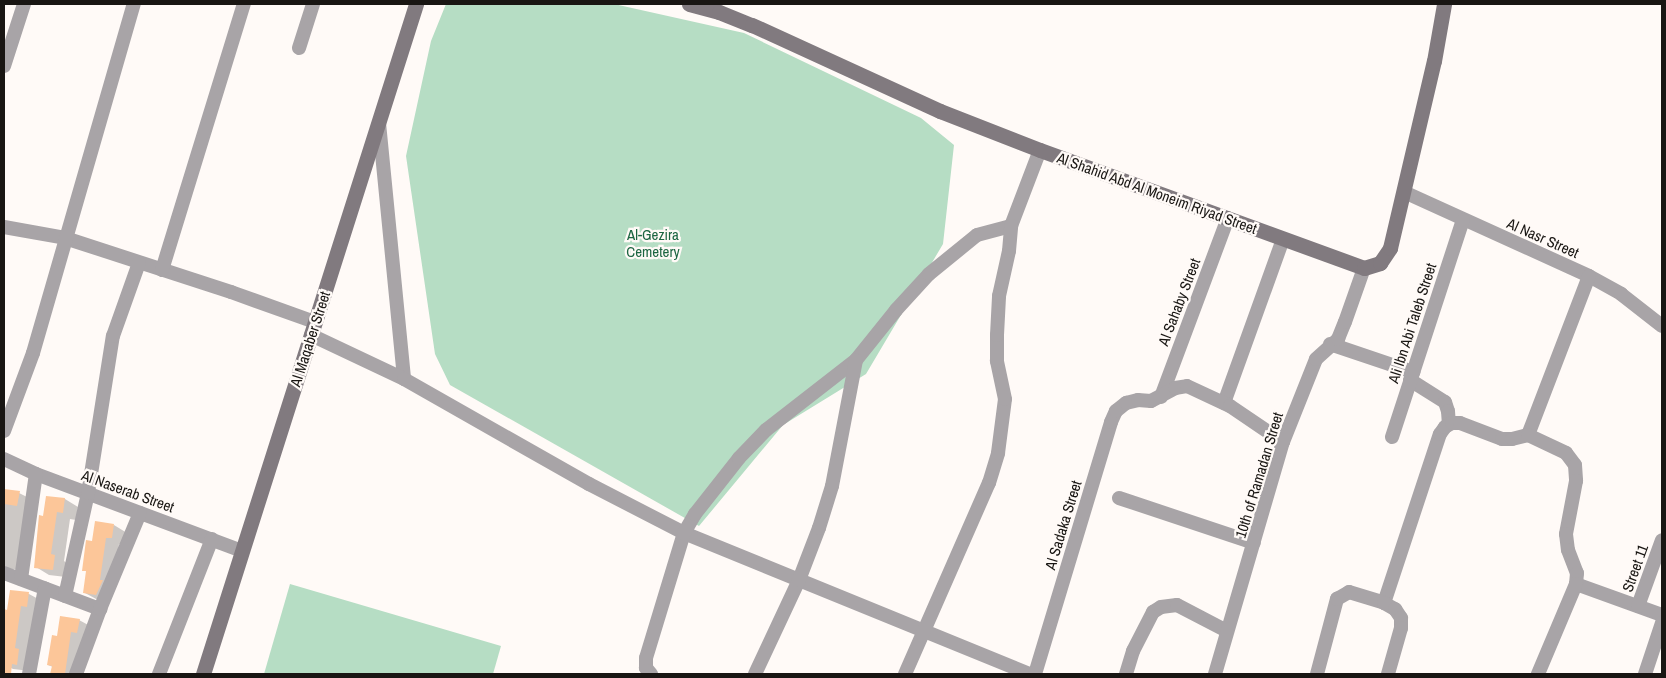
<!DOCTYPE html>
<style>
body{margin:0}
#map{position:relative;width:1666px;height:678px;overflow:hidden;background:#fffaf7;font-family:"Archivo Narrow",sans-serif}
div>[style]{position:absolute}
.green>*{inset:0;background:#b6ddc4}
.shadow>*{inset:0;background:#0003}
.building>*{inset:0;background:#fcc699}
.street>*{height:14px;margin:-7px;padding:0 7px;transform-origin:7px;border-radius:7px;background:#a8a4a7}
.secondary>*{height:15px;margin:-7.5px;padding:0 7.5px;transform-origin:7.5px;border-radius:7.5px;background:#817a7f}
span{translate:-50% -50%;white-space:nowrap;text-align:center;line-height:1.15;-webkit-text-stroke:4.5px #fffaf7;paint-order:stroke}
.street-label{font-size:15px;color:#191613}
.park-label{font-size:15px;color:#1c6541}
.frame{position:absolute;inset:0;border:5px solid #191613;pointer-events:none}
</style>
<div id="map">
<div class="green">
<i style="clip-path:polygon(446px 4px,614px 4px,744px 33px,921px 118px,954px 145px,943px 244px,866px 374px,783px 425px,699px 526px,450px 385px,435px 354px,406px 156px,431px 41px)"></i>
<i style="clip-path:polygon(290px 584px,501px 646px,493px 674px,264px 674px)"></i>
</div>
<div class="shadow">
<i style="clip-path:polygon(4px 490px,19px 493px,33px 500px,21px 570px,4px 568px)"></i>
<i style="clip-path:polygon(47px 497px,65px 499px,78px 507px,76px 520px,70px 519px,64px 561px,68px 564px,66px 577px,49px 575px,36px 567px)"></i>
<i style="clip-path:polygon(114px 525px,127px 533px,125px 545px,119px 544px,113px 588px,98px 600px,85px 593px,88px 572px,83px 570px,93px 543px)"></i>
<i style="clip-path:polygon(11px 591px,29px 594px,42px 601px,30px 671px,13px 669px,4px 664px,4px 611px,8px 611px)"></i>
<i style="clip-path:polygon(79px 620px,92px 627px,79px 674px,52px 674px,53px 667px,48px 665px,58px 637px)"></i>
</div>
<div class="building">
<i style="clip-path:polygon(4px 489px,20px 491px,17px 506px,4px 504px)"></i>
<i style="clip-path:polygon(46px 496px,65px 498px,63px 513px,57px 512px,51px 554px,55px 555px,53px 570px,34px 568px,39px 515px,43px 516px)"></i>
<i style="clip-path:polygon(95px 521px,114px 524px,112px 538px,106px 538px,100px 580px,103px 580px,96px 595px,83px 593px,86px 571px,82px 571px,86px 540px,92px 541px)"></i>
<i style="clip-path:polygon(10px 590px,29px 592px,27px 607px,21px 606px,15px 648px,19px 649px,17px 665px,12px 664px,11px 674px,4px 674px,4px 609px,7px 610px)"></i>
<i style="clip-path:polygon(60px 616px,80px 619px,77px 633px,71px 632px,65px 674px,50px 674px,52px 666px,47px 665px,52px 635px,57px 636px)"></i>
</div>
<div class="street">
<i style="left:299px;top:48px;width:46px;rotate:-72.3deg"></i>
<i style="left:4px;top:66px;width:65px;rotate:-72.1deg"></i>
<i style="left:379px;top:123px;width:257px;rotate:84.4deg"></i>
<i style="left:1404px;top:192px;width:203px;rotate:24.4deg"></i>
<i style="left:1589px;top:276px;width:37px;rotate:29deg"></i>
<i style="left:1621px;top:294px;width:52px;rotate:38deg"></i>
<i style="left:4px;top:227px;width:62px;rotate:10.2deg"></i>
<i style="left:65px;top:238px;width:175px;rotate:18deg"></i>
<i style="left:231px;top:292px;width:89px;rotate:19.7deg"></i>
<i style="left:162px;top:270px;width:278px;rotate:-72.9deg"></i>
<i style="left:311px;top:335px;width:103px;rotate:25.3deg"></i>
<i style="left:404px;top:379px;width:213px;rotate:29.6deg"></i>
<i style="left:589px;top:484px;width:107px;rotate:27.3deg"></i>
<i style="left:684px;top:533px;width:373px;rotate:22.2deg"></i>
<i style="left:1330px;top:344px;width:88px;rotate:18.6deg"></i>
<i style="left:1410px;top:380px;width:41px;rotate:32.2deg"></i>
<i style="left:1445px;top:402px;width:9px;rotate:72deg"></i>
<i style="left:1448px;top:411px;width:13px;rotate:86deg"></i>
<i style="left:1161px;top:397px;width:191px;rotate:-69.5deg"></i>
<i style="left:1224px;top:403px;width:174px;rotate:-70.2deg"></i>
<i style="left:4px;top:431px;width:83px;rotate:-69.6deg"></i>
<i style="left:33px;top:353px;width:363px;rotate:-73.9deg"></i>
<i style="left:1528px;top:435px;width:170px;rotate:-69deg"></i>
<i style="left:1392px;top:437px;width:228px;rotate:-71.9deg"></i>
<i style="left:4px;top:459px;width:35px;rotate:25deg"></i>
<i style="left:36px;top:474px;width:220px;rotate:20.5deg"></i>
<i style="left:1119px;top:498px;width:142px;rotate:18.4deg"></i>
<i style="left:4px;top:573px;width:103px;rotate:20.6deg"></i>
<i style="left:21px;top:579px;width:106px;rotate:-81.9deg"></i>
<i style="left:1576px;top:584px;width:91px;rotate:19.8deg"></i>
<i style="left:65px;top:596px;width:106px;rotate:-77.4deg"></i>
<i style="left:88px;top:493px;width:159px;rotate:-81deg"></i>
<i style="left:113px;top:336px;width:77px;rotate:-70.4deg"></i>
<i style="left:1384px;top:603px;width:178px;rotate:-71.7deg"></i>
<i style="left:1440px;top:434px;width:9px;rotate:-54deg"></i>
<i style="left:1445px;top:427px;width:8px;rotate:-30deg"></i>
<i style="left:1452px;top:423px;width:8px"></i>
<i style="left:1460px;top:423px;width:45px;rotate:20.9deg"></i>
<i style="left:1502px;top:439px;width:10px"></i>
<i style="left:1512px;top:439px;width:16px;rotate:-14deg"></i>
<i style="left:1528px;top:435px;width:42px;rotate:25.3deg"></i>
<i style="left:1566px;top:453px;width:15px;rotate:53deg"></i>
<i style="left:1575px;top:465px;width:16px;rotate:86deg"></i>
<i style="left:1576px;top:481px;width:54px;rotate:100.7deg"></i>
<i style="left:1566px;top:534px;width:16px;rotate:83deg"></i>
<i style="left:1568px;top:550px;width:25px;rotate:69deg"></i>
<i style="left:1577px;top:573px;width:11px;rotate:95deg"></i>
<i style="left:1576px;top:584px;width:98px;rotate:112.9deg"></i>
<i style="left:1638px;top:606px;width:70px;rotate:-70deg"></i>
<i style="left:29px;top:674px;width:87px;rotate:-79.5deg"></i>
<i style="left:76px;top:674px;width:69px;rotate:-69.7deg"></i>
<i style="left:100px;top:609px;width:104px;rotate:-67.4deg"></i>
<i style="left:159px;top:674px;width:145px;rotate:-68.6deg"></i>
<i style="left:651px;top:674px;width:8px;rotate:-130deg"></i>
<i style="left:646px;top:668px;width:10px;rotate:-90deg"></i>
<i style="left:646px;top:658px;width:131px;rotate:-73.1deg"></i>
<i style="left:684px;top:533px;width:22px;rotate:-60deg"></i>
<i style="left:695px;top:514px;width:71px;rotate:-51.8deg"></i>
<i style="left:739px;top:458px;width:39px;rotate:-46deg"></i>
<i style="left:766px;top:430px;width:114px;rotate:-37.9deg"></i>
<i style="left:856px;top:360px;width:64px;rotate:-51.3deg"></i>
<i style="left:896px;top:310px;width:49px;rotate:-47.5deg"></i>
<i style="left:929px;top:274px;width:62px;rotate:-39.1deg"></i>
<i style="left:977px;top:235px;width:35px;rotate:-15deg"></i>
<i style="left:1011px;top:226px;width:81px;rotate:-69.1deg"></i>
<i style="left:755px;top:674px;width:104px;rotate:-64.9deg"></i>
<i style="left:799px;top:580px;width:56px;rotate:-69deg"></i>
<i style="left:819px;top:528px;width:44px;rotate:-72.8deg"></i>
<i style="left:832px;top:486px;width:128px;rotate:-79.2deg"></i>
<i style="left:905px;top:674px;width:209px;rotate:-66.3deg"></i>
<i style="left:989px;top:483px;width:31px;rotate:-73deg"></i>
<i style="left:998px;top:453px;width:54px;rotate:-82.6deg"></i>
<i style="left:1005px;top:399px;width:39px;rotate:-102deg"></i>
<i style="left:997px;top:361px;width:26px;rotate:-90deg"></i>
<i style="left:997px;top:335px;width:39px;rotate:-87deg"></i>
<i style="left:999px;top:296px;width:46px;rotate:-77.5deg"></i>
<i style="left:1009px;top:251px;width:25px;rotate:-85deg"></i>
<i style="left:1035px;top:674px;width:263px;rotate:-73.2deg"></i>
<i style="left:1111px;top:422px;width:12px;rotate:-66deg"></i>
<i style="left:1116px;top:411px;width:13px;rotate:-39deg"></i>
<i style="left:1126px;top:403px;width:12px;rotate:-14deg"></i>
<i style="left:1138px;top:400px;width:13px;rotate:4deg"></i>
<i style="left:1151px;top:401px;width:27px;rotate:-28deg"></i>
<i style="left:1175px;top:388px;width:12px;rotate:-9deg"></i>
<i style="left:1187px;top:386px;width:47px;rotate:24.9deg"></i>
<i style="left:1230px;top:406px;width:64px;rotate:34.2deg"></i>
<i style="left:1126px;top:674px;width:24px;rotate:-73deg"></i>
<i style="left:1133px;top:651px;width:44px;rotate:-62.9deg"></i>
<i style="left:1153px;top:612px;width:9px;rotate:-32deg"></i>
<i style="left:1161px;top:607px;width:16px;rotate:-7deg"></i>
<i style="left:1177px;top:605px;width:56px;rotate:27.5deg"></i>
<i style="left:1215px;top:674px;width:242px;rotate:-73.7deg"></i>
<i style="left:1283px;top:442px;width:89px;rotate:-68.3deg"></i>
<i style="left:1316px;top:359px;width:30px;rotate:-42deg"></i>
<i style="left:1338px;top:339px;width:18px;rotate:-68deg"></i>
<i style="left:1345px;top:322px;width:57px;rotate:-70.6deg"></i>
<i style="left:1317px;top:674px;width:78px;rotate:-75.1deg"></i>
<i style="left:1337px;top:599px;width:14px;rotate:-30deg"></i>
<i style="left:1349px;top:592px;width:37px;rotate:17deg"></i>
<i style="left:1384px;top:603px;width:13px;rotate:29deg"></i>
<i style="left:1395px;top:609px;width:11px;rotate:56deg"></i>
<i style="left:1401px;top:618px;width:10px;rotate:90deg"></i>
<i style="left:1401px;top:628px;width:48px;rotate:105.8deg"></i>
<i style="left:1645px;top:674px;width:54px;rotate:-71.6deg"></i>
</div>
<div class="secondary">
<i style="left:689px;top:4px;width:31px;rotate:15deg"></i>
<i style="left:719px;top:12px;width:35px;rotate:22deg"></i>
<i style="left:752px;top:25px;width:207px;rotate:24.6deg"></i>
<i style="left:940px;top:111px;width:107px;rotate:21.3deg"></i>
<i style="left:1040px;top:150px;width:345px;rotate:20deg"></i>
<i style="left:1364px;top:268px;width:17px;rotate:-17deg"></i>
<i style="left:1380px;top:263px;width:18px;rotate:-56deg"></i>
<i style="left:1390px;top:248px;width:192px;rotate:-76.8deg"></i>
<i style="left:1434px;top:61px;width:58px;rotate:-80deg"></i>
<i style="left:203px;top:674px;width:703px;rotate:-72.36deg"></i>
</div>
<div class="street-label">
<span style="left:1157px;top:193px;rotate:20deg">Al Shahid Abd Al Moneim Riyad Street</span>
<span style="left:1543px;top:238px;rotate:24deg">Al Nasr Street</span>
<span style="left:1179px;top:302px;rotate:-69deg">Al Sahaby Street</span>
<span style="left:1412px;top:323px;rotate:-72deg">Ali Ibn Abi Taleb Street</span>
<span style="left:310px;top:339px;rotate:-72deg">Al Maqaber Street</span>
<span style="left:1259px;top:475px;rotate:-73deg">10th of Ramadan Street</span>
<span style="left:128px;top:491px;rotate:20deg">Al Naserab Street</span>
<span style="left:1063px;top:525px;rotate:-73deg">Al Sadaka Street</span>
<span style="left:1635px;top:568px;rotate:-70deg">Street 11</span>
</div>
<div class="park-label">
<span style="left:653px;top:243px">Al-Gezira<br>Cemetery</span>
</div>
<div class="frame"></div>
</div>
